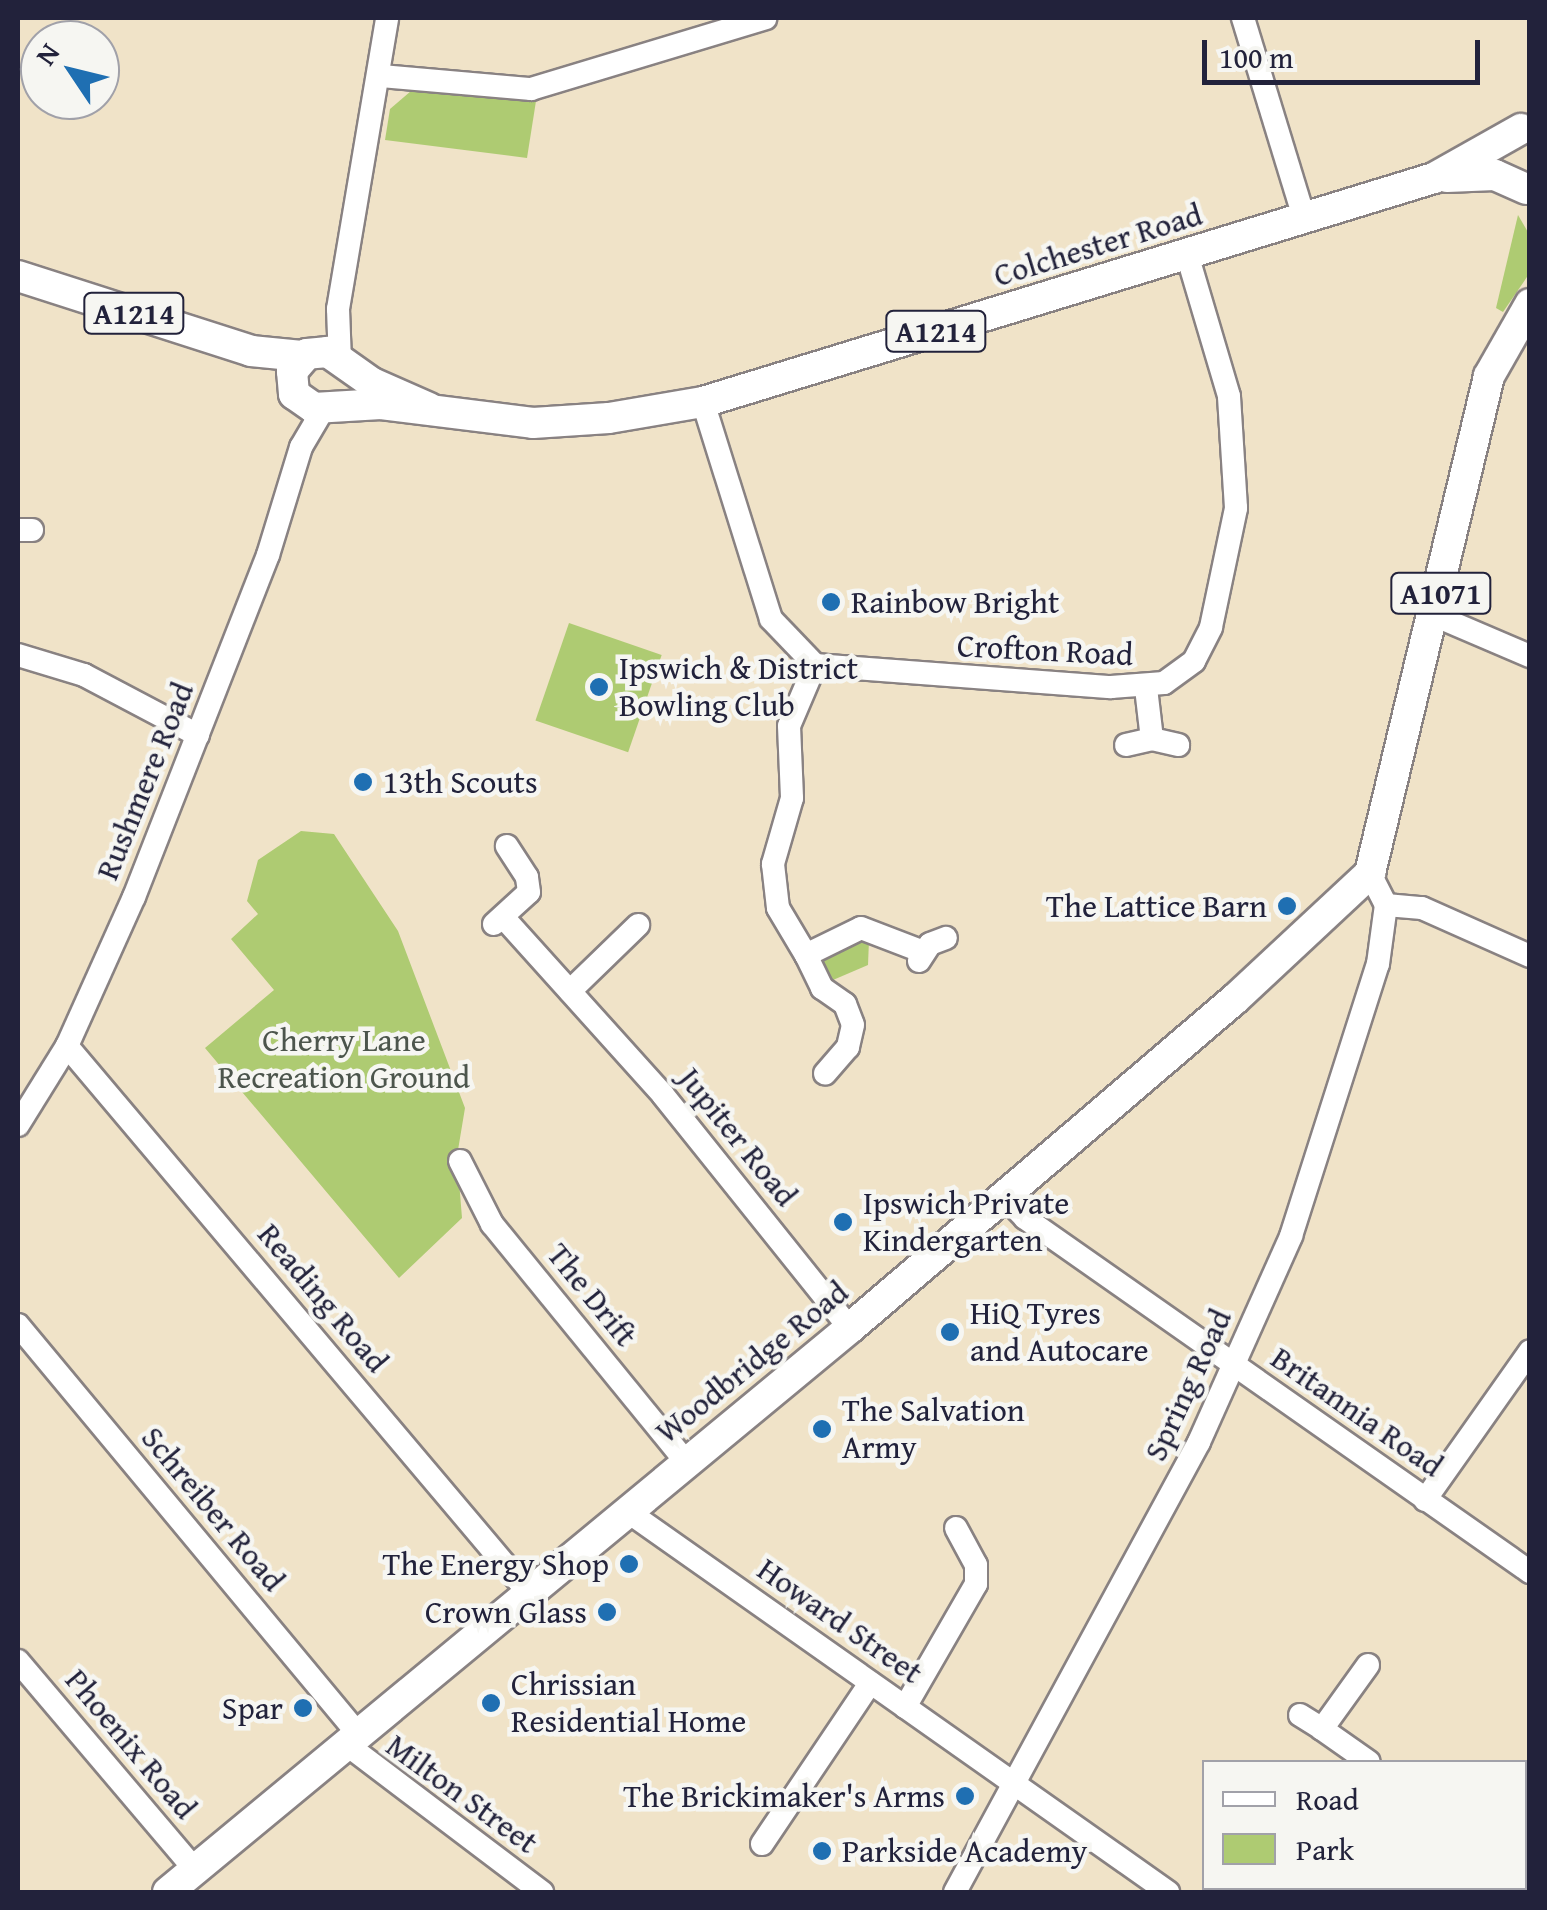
<!DOCTYPE html>
<style>
body{margin:0}
#map{position:relative;width:1547px;height:1910px;overflow:hidden;background:#f0e3c8;font-family:"Gentium Book Plus",serif}
div>[style]{position:absolute}
.green>*{inset:0;background:#aecb72;transform-origin:0 0}
.roads{filter:drop-shadow(2px 0 #898282) drop-shadow(-2px 0 #898282) drop-shadow(0 2px #898282) drop-shadow(0 -2px #898282)}
.minor>*{height:22px;margin:-11px;padding:0 11px;transform-origin:11px;border-radius:11px;background:#fff}
.major>*{height:30px;margin:-15px;padding:0 15px;transform-origin:15px;border-radius:15px;background:#fff}
.dots>*{width:28px;height:28px;translate:-50% -50%;box-sizing:border-box;border:5px solid #f6f6f2;border-radius:50%}
span{translate:-50% -50%;white-space:nowrap;text-align:center;line-height:1.15;-webkit-text-stroke:9px #f6f6f2;paint-order:stroke}
.shield-label span{padding:2px 8px;background:#f6f6f2;border:2px solid;border-radius:8px;-webkit-text-stroke-width:0}
.shield-label{font-size:30px;color:#22223b;font-weight:700}
.street-label{font-size:32px;color:#22223b}
.poi-label{font-size:32px;color:#22223b}
.left{translate:0 -50%;text-align:left}
.right{translate:-100% -50%;text-align:right}
.park-label{font-size:32px;color:#4c554c}
.frame{position:absolute;inset:0;border:20px solid #22223b;pointer-events:none}
.legend{position:absolute;left:1202px;top:1760px;width:325px;height:130px;box-sizing:border-box;background:#f6f6f2;border:2px solid #a1a1a9;margin:0;padding:12px 18px;list-style:none;font-size:30px;color:#22223b}
.legend li{display:flex;align-items:center;gap:20px;height:50px}
.legend b{width:50px;border:2px solid #a1a1a9}
.north{position:absolute;left:20px;top:20px;width:100px;height:100px;box-sizing:border-box;background:#f6f6f2;border:2px solid #a1a1a9;border-radius:50%;rotate:305deg;font-size:28px;font-weight:700;line-height:40px;text-align:center;color:#22223b}
.north::after{content:'';display:block;margin:auto;width:35px;height:45px;background:#1f6fb2;clip-path:polygon(50% 0,100% 100%,50% 72%,0 100%)}
.scale{position:absolute;left:1202px;top:40px;width:278px;height:45px;box-sizing:border-box;border:5px solid #22223b;border-top:0;padding-left:12px;font-size:30px;line-height:35px;white-space:nowrap;color:#22223b;-webkit-text-stroke:8px #f6f6f2;paint-order:stroke}
</style>
<div id="map">
<div class="green">
<i style="clip-path:polygon(411px 91px,536px 101px,527px 158px,385px 140px,390px 109px)"></i>
<i style="clip-path:polygon(1518px 215px,1529px 234px,1529px 274px,1503px 312px,1496px 308px)"></i>
<i style="left:569px;top:623px;width:98px;height:103px;rotate:19deg"></i>
<i style="clip-path:polygon(301px 831px,334px 834px,398px 931px,465px 1108px,457px 1156px,462px 1218px,399px 1278px,205px 1048px,274px 990px,231px 939px,258px 914px,247px 901px,258px 860px)"></i>
<i style="clip-path:polygon(851px 939px,869px 940px,868px 965px,833px 980px,820px 960px)"></i>
</div>
<div class="roads">
<div class="minor">
<i style="left:1243px;top:18px;width:209px;rotate:73deg"></i>
<i style="left:381px;top:76px;width:151px;rotate:5deg"></i>
<i style="left:531px;top:89px;width:245px;rotate:-16.8deg"></i>
<i style="left:340px;top:361px;width:52px;rotate:-92.2deg"></i>
<i style="left:338px;top:309px;width:295px;rotate:-80.4deg"></i>
<i style="left:703px;top:402px;width:227px;rotate:72.6deg"></i>
<i style="left:771px;top:619px;width:64px;rotate:46.3deg"></i>
<i style="left:815px;top:665px;width:297px;rotate:4.3deg"></i>
<i style="left:1111px;top:687px;width:53px;rotate:-4.3deg"></i>
<i style="left:1164px;top:683px;width:37px;rotate:-36deg"></i>
<i style="left:1194px;top:661px;width:38px;rotate:-63deg"></i>
<i style="left:1211px;top:627px;width:122px;rotate:-78.1deg"></i>
<i style="left:1236px;top:508px;width:112px;rotate:-93.6deg"></i>
<i style="left:1229px;top:396px;width:148px;rotate:-106.5deg"></i>
<i style="left:18px;top:530px;width:14px"></i>
<i style="left:1436px;top:616px;width:102px;rotate:23.1deg"></i>
<i style="left:18px;top:655px;width:69px;rotate:16.9deg"></i>
<i style="left:84px;top:675px;width:129px;rotate:27.8deg"></i>
<i style="left:815px;top:665px;width:66px;rotate:113.1deg"></i>
<i style="left:789px;top:726px;width:72px;rotate:87.6deg"></i>
<i style="left:792px;top:798px;width:69px;rotate:106.1deg"></i>
<i style="left:773px;top:864px;width:44px;rotate:83.5deg"></i>
<i style="left:778px;top:908px;width:55px;rotate:59.2deg"></i>
<i style="left:806px;top:955px;width:61px;rotate:-26.1deg"></i>
<i style="left:861px;top:928px;width:67px;rotate:20.9deg"></i>
<i style="left:1146px;top:688px;width:51px;rotate:83.3deg"></i>
<i style="left:1152px;top:739px;width:27px;rotate:13deg"></i>
<i style="left:1126px;top:745px;width:27px;rotate:-13deg"></i>
<i style="left:1386px;top:905px;width:36px;rotate:5deg"></i>
<i style="left:1422px;top:908px;width:118px;rotate:24deg"></i>
<i style="left:503px;top:917px;width:239px;rotate:48deg"></i>
<i style="left:663px;top:1095px;width:299px;rotate:51.3deg"></i>
<i style="left:494px;top:924px;width:47px;rotate:-42.4deg"></i>
<i style="left:529px;top:892px;width:15px;rotate:-98deg"></i>
<i style="left:527px;top:877px;width:37px;rotate:-123deg"></i>
<i style="left:806px;top:955px;width:37px;rotate:64deg"></i>
<i style="left:822px;top:988px;width:28px;rotate:35deg"></i>
<i style="left:845px;top:1004px;width:22px;rotate:69deg"></i>
<i style="left:853px;top:1025px;width:23px;rotate:103deg"></i>
<i style="left:848px;top:1047px;width:35px;rotate:131deg"></i>
<i style="left:919px;top:961px;width:20px;rotate:-57deg"></i>
<i style="left:930px;top:944px;width:17px;rotate:-21deg"></i>
<i style="left:570px;top:991px;width:95px;rotate:-44.1deg"></i>
<i style="left:67px;top:1046px;width:716px;rotate:49.82deg"></i>
<i style="left:18px;top:1125px;width:93px;rotate:-58.2deg"></i>
<i style="left:67px;top:1046px;width:163px;rotate:-65.8deg"></i>
<i style="left:134px;top:897px;width:367px;rotate:-68.6deg"></i>
<i style="left:268px;top:555px;width:113px;rotate:-73deg"></i>
<i style="left:301px;top:447px;width:45px;rotate:-59.5deg"></i>
<i style="left:460px;top:1161px;width:71px;rotate:63.1deg"></i>
<i style="left:492px;top:1224px;width:306px;rotate:50.8deg"></i>
<i style="left:1004px;top:1196px;width:30px;rotate:46deg"></i>
<i style="left:1025px;top:1218px;width:617px;rotate:35.03deg"></i>
<i style="left:18px;top:1325px;width:532px;rotate:50.26deg"></i>
<i style="left:1425px;top:1500px;width:182px;rotate:-54.8deg"></i>
<i style="left:627px;top:1511px;width:662px;rotate:35.16deg"></i>
<i style="left:18px;top:1661px;width:274px;rotate:49.7deg"></i>
<i style="left:1368px;top:1665px;width:79px;rotate:125.7deg"></i>
<i style="left:1322px;top:1729px;width:57px;rotate:35.1deg"></i>
<i style="left:905px;top:1707px;width:142px;rotate:-60deg"></i>
<i style="left:976px;top:1584px;width:19px;rotate:-90deg"></i>
<i style="left:976px;top:1565px;width:42px;rotate:-118.4deg"></i>
<i style="left:1300px;top:1715px;width:26px;rotate:32deg"></i>
<i style="left:346px;top:1744px;width:246px;rotate:37.1deg"></i>
<i style="left:762px;top:1844px;width:194px;rotate:-56.1deg"></i>
<i style="left:1524px;top:1845px;width:7px;rotate:27deg"></i>
<i style="left:955px;top:1892px;width:512px;rotate:-61.53deg"></i>
<i style="left:1199px;top:1442px;width:226px;rotate:-65.9deg"></i>
<i style="left:1291px;top:1236px;width:286px;rotate:-72.3deg"></i>
<i style="left:1378px;top:964px;width:60px;rotate:-82.3deg"></i>
<i style="left:1386px;top:905px;width:36px;rotate:-117deg"></i>
</div>
<div class="major">
<i style="left:1447px;top:177px;width:48px;rotate:-2.4deg"></i>
<i style="left:1495px;top:175px;width:34px;rotate:24deg"></i>
<i style="left:18px;top:276px;width:245px;rotate:17.8deg"></i>
<i style="left:251px;top:351px;width:51px;rotate:5.6deg"></i>
<i style="left:429px;top:408px;width:62px;rotate:-156.3deg"></i>
<i style="left:372px;top:383px;width:54px;rotate:-144.8deg"></i>
<i style="left:328px;top:352px;width:21px;rotate:175deg"></i>
<i style="left:307px;top:354px;width:23px;rotate:131deg"></i>
<i style="left:292px;top:371px;width:23px;rotate:85deg"></i>
<i style="left:294px;top:394px;width:24px;rotate:35deg"></i>
<i style="left:314px;top:408px;width:67px;rotate:-3.4deg"></i>
<i style="left:381px;top:404px;width:153px;rotate:7.1deg"></i>
<i style="left:533px;top:423px;width:76px;rotate:-3.8deg"></i>
<i style="left:609px;top:418px;width:95px;rotate:-9.7deg"></i>
<i style="left:703px;top:402px;width:765px;rotate:-17.04deg"></i>
<i style="left:1434px;top:178px;width:100px;rotate:-29.4deg"></i>
<i style="left:168px;top:1892px;width:885px;rotate:-39.59deg"></i>
<i style="left:850px;top:1328px;width:506px;rotate:-40.52deg"></i>
<i style="left:1235px;top:999px;width:185px;rotate:-43deg"></i>
<i style="left:1370px;top:873px;width:511px;rotate:-76.53deg"></i>
<i style="left:1489px;top:376px;width:83px;rotate:-60.3deg"></i>
</div>
</div>
<div class="dots">
<i style="left:831px;top:602px;background:#1f6fb2"></i>
<i style="left:599px;top:687px;background:#1f6fb2"></i>
<i style="left:363px;top:782px;background:#1f6fb2"></i>
<i style="left:1287px;top:906px;background:#1f6fb2"></i>
<i style="left:843px;top:1222px;background:#1f6fb2"></i>
<i style="left:950px;top:1332px;background:#1f6fb2"></i>
<i style="left:822px;top:1429px;background:#1f6fb2"></i>
<i style="left:629px;top:1564px;background:#1f6fb2"></i>
<i style="left:607px;top:1612px;background:#1f6fb2"></i>
<i style="left:491px;top:1703px;background:#1f6fb2"></i>
<i style="left:303px;top:1708px;background:#1f6fb2"></i>
<i style="left:965px;top:1796px;background:#1f6fb2"></i>
<i style="left:822px;top:1851px;background:#1f6fb2"></i>
</div>
<div class="shield-label">
<span style="left:134px;top:313px">A1214</span>
<span style="left:936px;top:331px">A1214</span>
<span style="left:1441px;top:593px">A1071</span>
</div>
<div class="street-label">
<span style="left:1098px;top:245px;rotate:-17deg">Colchester Road</span>
<span style="left:1045px;top:650px;rotate:3deg">Crofton Road</span>
<span style="left:145px;top:781px;rotate:-68deg">Rushmere Road</span>
<span style="left:738px;top:1137px;rotate:51deg">Jupiter Road</span>
<span style="left:592px;top:1295px;rotate:51deg">The Drift</span>
<span style="left:323px;top:1298px;rotate:50deg">Reading Road</span>
<span style="left:752px;top:1362px;rotate:-39deg">Woodbridge Road</span>
<span style="left:1188px;top:1385px;rotate:-65deg">Spring Road</span>
<span style="left:1357px;top:1412px;rotate:35deg">Britannia Road</span>
<span style="left:213px;top:1509px;rotate:50deg">Schreiber Road</span>
<span style="left:840px;top:1621px;rotate:35deg">Howard Street</span>
<span style="left:131px;top:1744px;rotate:50deg">Phoenix Road</span>
<span style="left:462px;top:1794px;rotate:36deg">Milton Street</span>
</div>
<div class="poi-label">
<span class="left" style="left:851px;top:602px">Rainbow Bright</span>
<span class="left" style="left:619px;top:687px">Ipswich &amp; District<br>Bowling Club</span>
<span class="left" style="left:383px;top:782px">13th Scouts</span>
<span class="right" style="left:1267px;top:906px">The Lattice Barn</span>
<span class="left" style="left:863px;top:1222px">Ipswich Private<br>Kindergarten</span>
<span class="left" style="left:970px;top:1332px">HiQ Tyres<br>and Autocare</span>
<span class="left" style="left:842px;top:1429px">The Salvation<br>Army</span>
<span class="right" style="left:609px;top:1564px">The Energy Shop</span>
<span class="right" style="left:587px;top:1612px">Crown Glass</span>
<span class="left" style="left:511px;top:1703px">Chrissian<br>Residential Home</span>
<span class="right" style="left:283px;top:1708px">Spar</span>
<span class="right" style="left:945px;top:1796px">The Brickimaker's Arms</span>
<span class="left" style="left:842px;top:1851px">Parkside Academy</span>
</div>
<div class="park-label">
<span style="left:344px;top:1059px">Cherry Lane<br>Recreation Ground</span>
</div>
<div class="frame"></div>
<ul class="legend">
<li><b style="height:12px;background:#fff"></b>Road</li>
<li><b style="height:28px;background:#aecb72"></b>Park</li>
</ul>
<div class="north">N</div>
<div class="scale">100 m</div>
</div>
